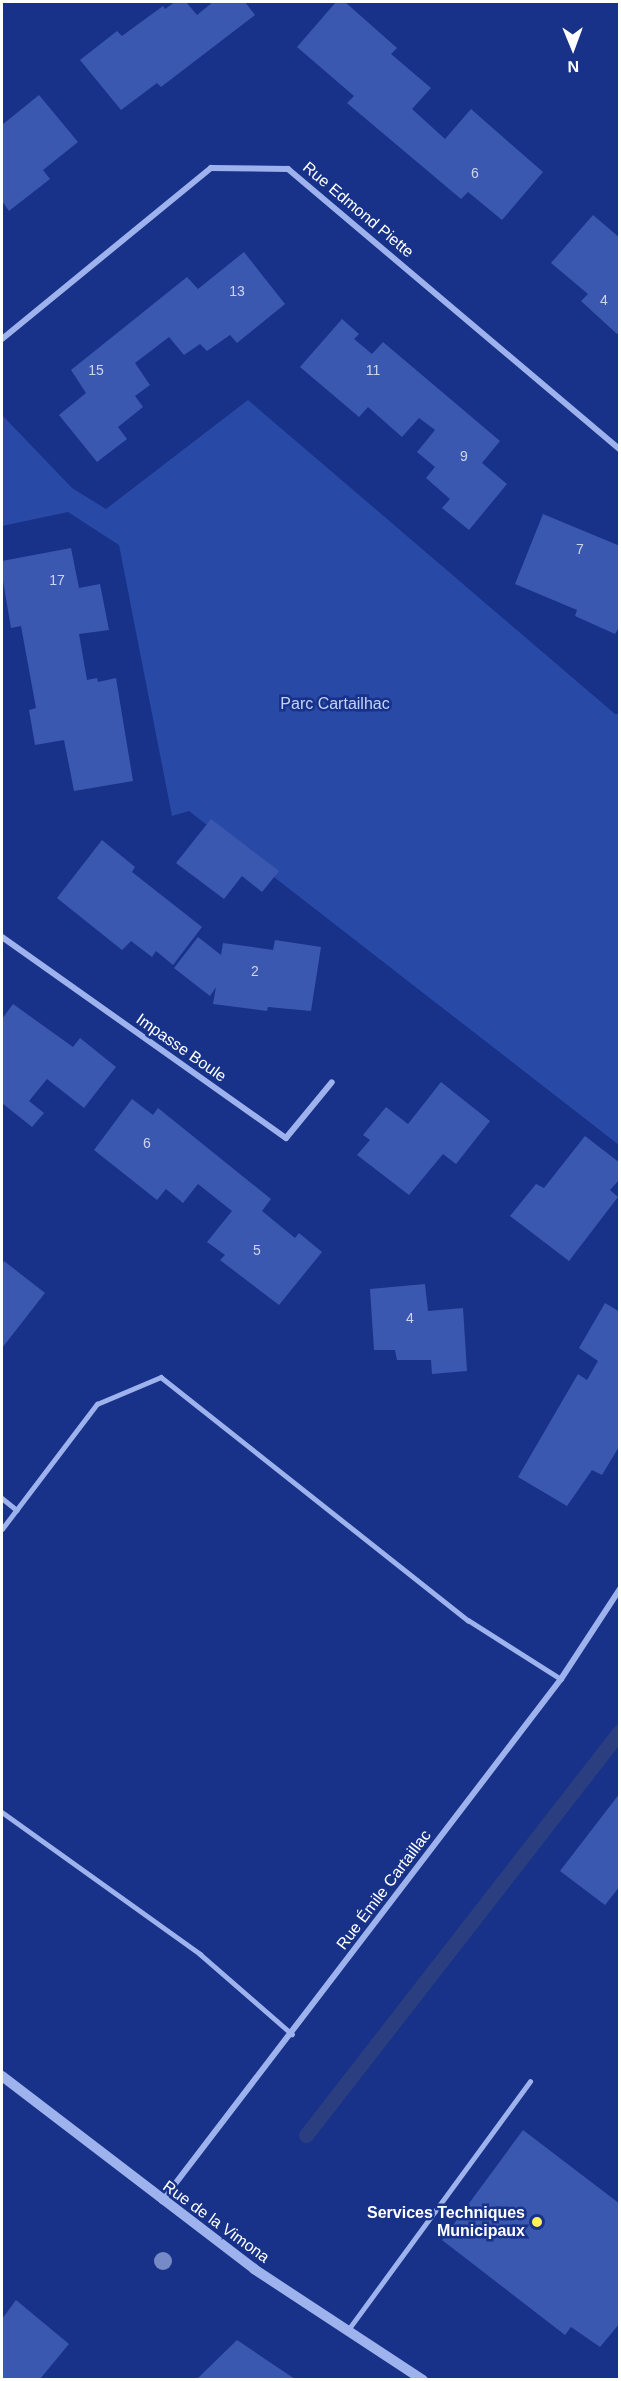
<!DOCTYPE html>
<meta charset="utf-8">
<style>
body{margin:0}
#map{position:relative;width:621px;height:2381px;overflow:hidden;background:#173288;font-family:Arial,sans-serif}
div>[style]{position:absolute}
.green>*{inset:0;background:#2949a7}
.stream>*{height:15px;margin:-7.5px;padding:0 7.5px;transform-origin:7.5px;border-radius:7.5px;background:#2b3e80}
.building>*{inset:0;background:#3b58b0}
.service>*{height:4.5px;margin:-2.25px;padding:0 2.25px;transform-origin:2.25px;border-radius:2.25px;background:#9eb2ee}
.minor>*{height:6px;margin:-3px;padding:0 3px;transform-origin:3px;border-radius:3px;background:#9eb2ee}
.tertiary>*{height:10px;margin:-5px;padding:0 5px;transform-origin:5px;border-radius:5px;background:#9eb2ee}
.trees>*{width:18px;height:18px;margin:-9px;border-radius:50%;background:#768ac7}
.dots>*{width:16px;height:16px;translate:-50% -50%;box-sizing:border-box;border:3px solid #173288;border-radius:50%}
span{translate:-50% -50%;white-space:nowrap;text-align:center;line-height:1.15;-webkit-text-stroke:5px #173288;paint-order:stroke}
.number-label{font-size:14px;color:#ced5eb}
.number-label span{-webkit-text-stroke-width:0}
.street-label{font-size:16px;color:#fff}
.park-label{font-size:16px;color:#c4d2fa}
.poi-label{font-size:16px;color:#fff;font-weight:700}
.right{translate:-100% -50%;text-align:right}
.frame{position:absolute;inset:0;border:3px solid #fff;pointer-events:none}
.north{position:absolute;left:543px;top:18px;width:60px;height:60px;-webkit-text-stroke:4px #173288;paint-order:stroke;rotate:179deg;font-size:16px;font-weight:700;line-height:24px;text-align:center;color:#fff}
.north::after{content:'';display:block;margin:auto;width:21px;height:27px;background:#fff;clip-path:polygon(50% 0,100% 100%,50% 72%,0 100%)}
</style>
<div id="map">
<div class="green">
<i style="clip-path:polygon(248px 400px,615px 714px,619px 714px,619px 1145px,189px 811px,172px 816px,119px 545px,68px 512px,2px 526px,2px 415px,72px 488px,106px 509px)"></i>
</div>
<div class="stream">
<i style="left:306px;top:2135px;width:512px;rotate:-52.14deg"></i>
</div>
<div class="building">
<i style="clip-path:polygon(175px 2px,186px 2px,197px 15px,213px 2px,245px 2px,255px 15px,161px 87px,157px 83px,121px 110px,80px 60px,117px 31px,122px 36px,163px 6px,165px 9px)"></i>
<i style="clip-path:polygon(336px 2px,345px 2px,397px 48px,391px 54px,431px 88px,412px 109px,445px 139px,471px 109px,543px 172px,502px 220px,468px 192px,461px 199px,347px 103px,354px 96px,297px 47px)"></i>
<i style="clip-path:polygon(39px 95px,78px 142px,43px 170px,50px 179px,9px 211px,2px 201px,2px 125px)"></i>
<i style="clip-path:polygon(593px 215px,620px 238px,620px 332px,617px 334px,581px 301px,588px 294px,551px 263px)"></i>
<i style="clip-path:polygon(244px 252px,285px 304px,237px 343px,230px 335px,207px 351px,200px 344px,184px 355px,169px 337px,135px 363px,150px 385px,135px 396px,143px 407px,118px 427px,127px 439px,97px 462px,59px 415px,86px 393px,71px 370px,187px 277px,198px 289px)"></i>
<i style="clip-path:polygon(342px 319px,359px 334px,354px 339px,372px 354px,383px 342px,500px 441px,482px 463px,507px 484px,469px 530px,442px 508px,450px 499px,426px 478px,435px 467px,417px 452px,435px 430px,419px 418px,402px 437px,368px 407px,359px 417px,300px 367px)"></i>
<i style="clip-path:polygon(543px 514px,620px 546px,620px 626px,615px 634px,575px 616px,577px 610px,515px 584px)"></i>
<i style="clip-path:polygon(71px 548px,79px 588px,100px 584px,109px 630px,79px 634px,87px 680px,97px 678px,98px 682px,116px 678px,133px 781px,74px 791px,64px 740px,35px 745px,29px 710px,36px 708px,21px 626px,11px 628px,2px 575px,2px 561px)"></i>
<i style="clip-path:polygon(211px 819px,279px 871px,262px 892px,242px 876px,224px 899px,176px 863px)"></i>
<i style="clip-path:polygon(102px 840px,135px 867px,132px 872px,202px 927px,173px 965px,156px 951px,152px 957px,131px 941px,122px 950px,57px 898px)"></i>
<i style="clip-path:polygon(198px 937px,221px 955px,223px 943px,273px 950px,275px 940px,321px 947px,311px 1011px,268px 1007px,267px 1011px,213px 1004px,216px 987px,210px 996px,174px 968px)"></i>
<i style="clip-path:polygon(13px 1004px,73px 1047px,80px 1038px,116px 1067px,84px 1108px,47px 1079px,29px 1101px,44px 1113px,32px 1127px,2px 1103px,2px 1019px)"></i>
<i style="clip-path:polygon(441px 1082px,490px 1121px,456px 1164px,443px 1154px,409px 1195px,357px 1155px,370px 1140px,363px 1135px,386px 1107px,408px 1124px)"></i>
<i style="clip-path:polygon(132px 1099px,153px 1115px,158px 1108px,271px 1199px,262px 1211px,295px 1238px,299px 1233px,322px 1252px,279px 1305px,220px 1260px,225px 1255px,207px 1242px,232px 1211px,198px 1184px,183px 1203px,166px 1189px,157px 1200px,94px 1150px)"></i>
<i style="clip-path:polygon(585px 1136px,620px 1163px,620px 1179px,610px 1190px,618px 1197px,569px 1261px,510px 1216px,536px 1184px,544px 1188px)"></i>
<i style="clip-path:polygon(4px 1261px,45px 1293px,2px 1348px,2px 1265px)"></i>
<i style="clip-path:polygon(425px 1284px,428px 1311px,463px 1308px,467px 1371px,432px 1374px,431px 1360px,397px 1360px,395px 1350px,374px 1350px,370px 1289px)"></i>
<i style="clip-path:polygon(605px 1303px,620px 1312px,620px 1445px,602px 1475px,592px 1470px,567px 1506px,518px 1477px,578px 1374px,587px 1380px,598px 1361px,579px 1348px)"></i>
<i style="clip-path:polygon(620px 1793px,620px 1886px,605px 1905px,560px 1871px)"></i>
<i style="clip-path:polygon(523px 2130px,620px 2204px,620px 2323px,600px 2347px,571px 2327px,565px 2335px,442px 2240px)"></i>
<i style="clip-path:polygon(16px 2300px,69px 2344px,40px 2379px,2px 2379px,2px 2319px)"></i>
<i style="clip-path:polygon(237px 2340px,268px 2361px,295px 2379px,197px 2379px)"></i>
</div>
<div class="service">
<i style="left:2px;top:1498px;width:19px;rotate:39deg"></i>
<i style="left:2px;top:1529px;width:157px;rotate:-52.8deg"></i>
<i style="left:97px;top:1404px;width:69px;rotate:-22.9deg"></i>
<i style="left:161px;top:1377px;width:392px;rotate:38.4deg"></i>
<i style="left:468px;top:1620px;width:110px;rotate:32.4deg"></i>
<i style="left:2px;top:1812px;width:244px;rotate:35.6deg"></i>
<i style="left:200px;top:1954px;width:122px;rotate:41deg"></i>
<i style="left:348px;top:2330px;width:308px;rotate:-53.8deg"></i>
</div>
<div class="minor">
<i style="left:2px;top:339px;width:270px;rotate:-39.3deg"></i>
<i style="left:211px;top:168px;width:77px;rotate:0.7deg"></i>
<i style="left:288px;top:169px;width:435px;rotate:40.2deg"></i>
<i style="left:2px;top:937px;width:348px;rotate:35.3deg"></i>
<i style="left:286px;top:1138px;width:72px;rotate:-50.6deg"></i>
<i style="left:162px;top:2201px;width:657px;rotate:-52.61deg"></i>
<i style="left:561px;top:1679px;width:108px;rotate:-56.8deg"></i>
</div>
<div class="tertiary">
<i style="left:2px;top:2076px;width:317px;rotate:37.4deg"></i>
<i style="left:254px;top:2269px;width:202px;rotate:33.3deg"></i>
</div>
<div class="trees">
<i style="left:163px;top:2261px"></i>
</div>
<div class="dots">
<i style="left:537px;top:2222px;background:#fff15b"></i>
</div>
<div class="number-label">
<span style="left:475px;top:173px">6</span>
<span style="left:237px;top:291px">13</span>
<span style="left:604px;top:300px">4</span>
<span style="left:96px;top:370px">15</span>
<span style="left:373px;top:370px">11</span>
<span style="left:464px;top:456px">9</span>
<span style="left:580px;top:549px">7</span>
<span style="left:57px;top:580px">17</span>
<span style="left:255px;top:971px">2</span>
<span style="left:147px;top:1143px">6</span>
<span style="left:257px;top:1250px">5</span>
<span style="left:410px;top:1318px">4</span>
</div>
<div class="street-label">
<span style="left:358px;top:210px;rotate:40deg">Rue Edmond Piette</span>
<span style="left:181px;top:1048px;rotate:35deg">Impasse Boule</span>
<span style="left:384px;top:1890px;rotate:-53deg">Rue Émile Cartaillac</span>
<span style="left:216px;top:2222px;rotate:36deg">Rue de la Vimona</span>
</div>
<div class="park-label">
<span style="left:335px;top:704px">Parc Cartailhac</span>
</div>
<div class="poi-label">
<span class="right" style="left:525px;top:2222px">Services Techniques<br>Municipaux</span>
</div>
<div class="frame"></div>
<div class="north">N</div>
</div>
